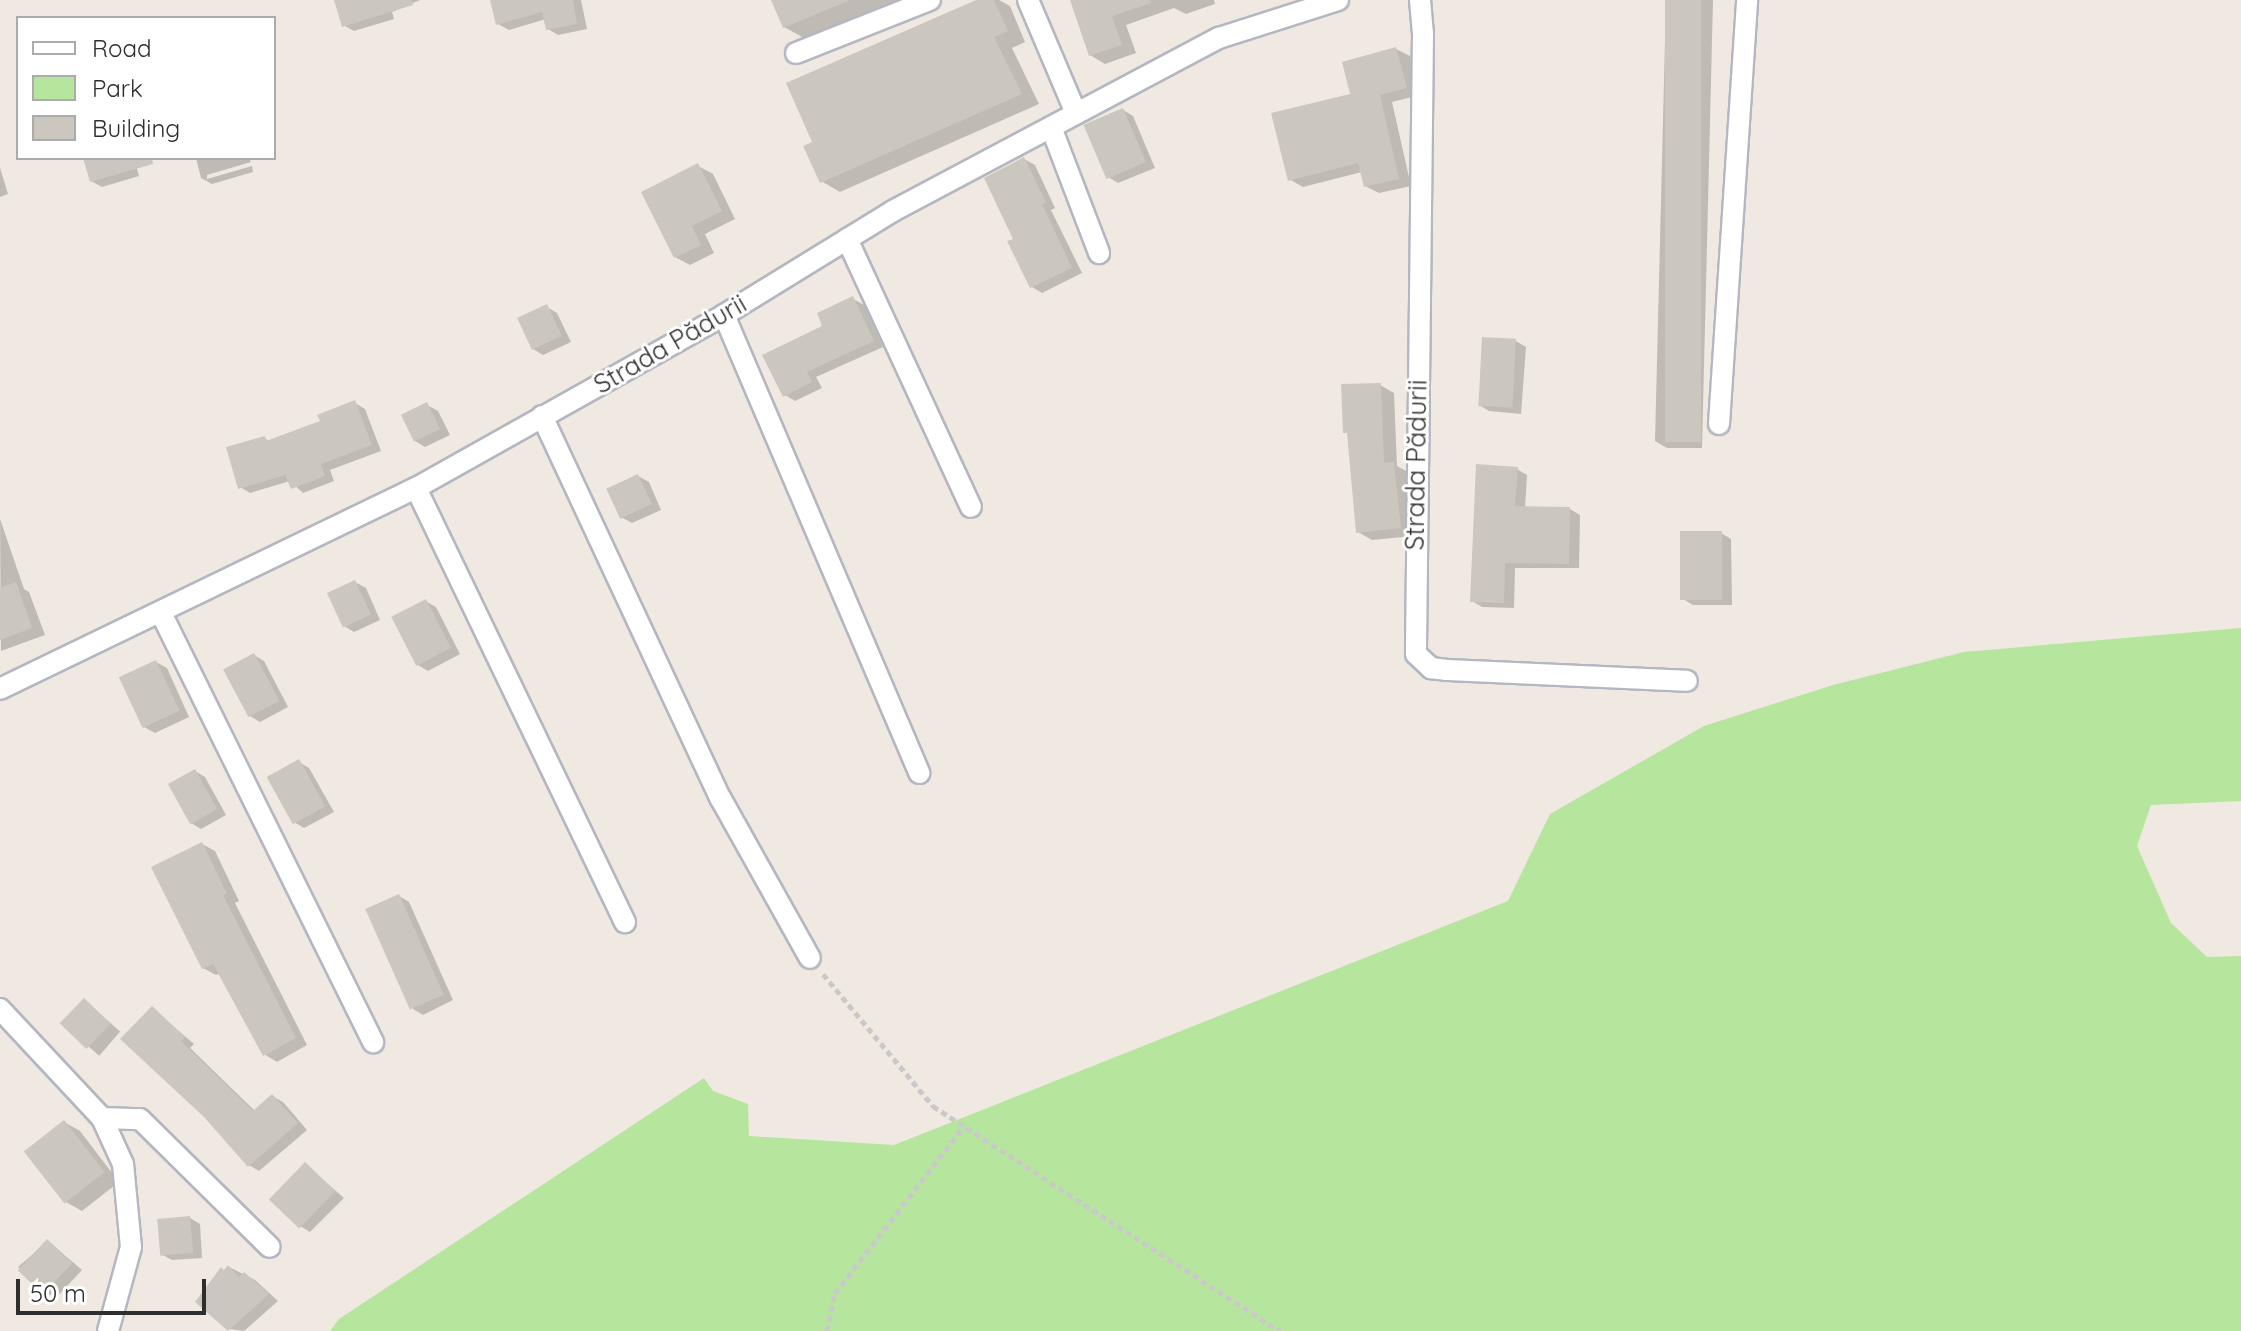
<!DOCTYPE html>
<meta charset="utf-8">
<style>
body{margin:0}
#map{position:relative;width:2241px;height:1331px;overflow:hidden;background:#efe9e1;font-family:Quicksand,sans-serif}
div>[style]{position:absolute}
.green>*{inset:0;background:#b6e59e}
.shadow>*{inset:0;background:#0003;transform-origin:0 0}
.building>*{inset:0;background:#cbc7bf;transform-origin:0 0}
.path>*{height:5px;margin-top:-2.5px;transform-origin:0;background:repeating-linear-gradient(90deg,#c9c9c9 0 6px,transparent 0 10px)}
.roads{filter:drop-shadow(2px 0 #b4b7c1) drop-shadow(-2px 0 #b4b7c1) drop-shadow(0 2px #b4b7c1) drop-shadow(0 -2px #b4b7c1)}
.minor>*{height:20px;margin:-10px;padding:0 10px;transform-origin:10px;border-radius:10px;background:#fff}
span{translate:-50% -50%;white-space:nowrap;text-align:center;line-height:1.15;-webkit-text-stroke:6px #fff;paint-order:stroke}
.street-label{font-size:26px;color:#2e2e2e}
.legend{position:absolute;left:16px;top:16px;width:260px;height:144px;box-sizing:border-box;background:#fff;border:2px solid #ababab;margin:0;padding:10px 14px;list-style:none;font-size:24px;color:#2e2e2e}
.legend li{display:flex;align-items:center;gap:16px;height:40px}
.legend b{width:40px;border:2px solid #ababab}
.scale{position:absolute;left:16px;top:1279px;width:190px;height:36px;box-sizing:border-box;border:4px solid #2e2e2e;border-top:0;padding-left:10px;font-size:24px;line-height:28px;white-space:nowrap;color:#2e2e2e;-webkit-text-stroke:6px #fff;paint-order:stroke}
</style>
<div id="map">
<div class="green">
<i style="clip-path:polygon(2241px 628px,2241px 801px,2151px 805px,2137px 846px,2171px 923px,2207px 957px,2241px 956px,2241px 1331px,330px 1331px,339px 1319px,704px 1078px,713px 1091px,748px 1104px,749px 1136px,894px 1145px,1508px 901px,1550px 814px,1704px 726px,1833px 685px,1964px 652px)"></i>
</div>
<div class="shadow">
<i style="clip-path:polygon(336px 0,420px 0,392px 12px,394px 19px,354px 31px,343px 25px)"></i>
<i style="clip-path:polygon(492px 0,581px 0,587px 29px,558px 35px,548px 29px,546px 19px,509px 30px,498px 24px)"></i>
<i style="clip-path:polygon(773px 0,896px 0,804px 38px,784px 27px)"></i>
<i style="clip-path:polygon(980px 0,999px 0,1010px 6px,1025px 42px,1012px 48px,1039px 104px,840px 192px,821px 181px,814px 142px)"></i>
<i style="clip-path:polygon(1072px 0,1214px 0,1215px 4px,1186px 14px,1174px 8px,1126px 25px,1136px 53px,1105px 64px,1090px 55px)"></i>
<i style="clip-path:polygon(1666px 0,1713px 0,1702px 448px,1667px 448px,1655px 441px)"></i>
<i style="clip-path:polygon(1396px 49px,1410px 56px,1420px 95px,1392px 102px,1411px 186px,1379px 193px,1365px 186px,1362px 172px,1303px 187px,1289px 179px,1353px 95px)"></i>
<i style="clip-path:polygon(1123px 110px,1133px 116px,1155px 168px,1118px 183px,1108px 177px)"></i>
<i style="clip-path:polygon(85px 158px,134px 158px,139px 176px,102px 187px,91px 181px)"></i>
<i style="clip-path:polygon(196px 158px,249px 158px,251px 162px,207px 175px,207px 179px,252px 166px,253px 172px,212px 184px,201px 178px)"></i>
<i style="clip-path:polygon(1024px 159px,1035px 165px,1055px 208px,1051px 210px,1082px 273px,1042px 293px,1032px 287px,1016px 240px)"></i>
<i style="clip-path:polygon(698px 166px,713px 174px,735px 219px,705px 234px,714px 253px,690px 265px,675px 257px)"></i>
<i style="clip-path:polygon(0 168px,8px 194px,0 197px)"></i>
<i style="clip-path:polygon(853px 299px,864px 305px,883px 347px,816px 377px,822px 388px,795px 401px,785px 395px,825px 327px)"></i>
<i style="clip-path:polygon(547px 307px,557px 313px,571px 342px,543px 355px,533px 349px)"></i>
<i style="clip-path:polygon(1516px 341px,1526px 347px,1521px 414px,1489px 411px,1479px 405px)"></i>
<i style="clip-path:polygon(1380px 385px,1394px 393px,1397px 466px,1408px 472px,1414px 536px,1372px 540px,1358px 532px,1349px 434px,1345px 432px)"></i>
<i style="clip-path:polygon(355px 403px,365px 409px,381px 451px,330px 470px,334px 481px,303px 493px,290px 481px,250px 493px,240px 487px,264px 438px,271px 442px,322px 423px)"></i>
<i style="clip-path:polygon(427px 405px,438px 411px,450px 435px,425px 447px,415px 441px)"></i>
<i style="clip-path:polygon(1517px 469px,1527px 475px,1525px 508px,1570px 509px,1580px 515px,1579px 568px,1515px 568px,1514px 608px,1482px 607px,1472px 601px)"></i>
<i style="clip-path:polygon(638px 476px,649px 482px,661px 510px,632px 523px,621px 517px)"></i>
<i style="clip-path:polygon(0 519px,24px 589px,29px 592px,45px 635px,1px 651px)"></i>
<i style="clip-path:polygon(1721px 533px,1731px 539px,1732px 605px,1693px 605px,1683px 599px)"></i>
<i style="clip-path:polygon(355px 582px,366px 588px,380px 620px,354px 632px,344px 626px)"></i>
<i style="clip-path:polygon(425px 601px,436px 607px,460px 654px,428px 671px,418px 665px,394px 618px)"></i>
<i style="clip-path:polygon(254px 655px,264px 661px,288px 707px,260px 722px,250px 716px)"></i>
<i style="clip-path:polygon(156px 662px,167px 668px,189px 717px,155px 733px,144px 727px)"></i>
<i style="clip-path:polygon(299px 762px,309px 768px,334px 812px,304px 828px,294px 822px)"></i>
<i style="clip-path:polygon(195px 771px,205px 777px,226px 815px,201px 829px,191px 823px)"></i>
<i style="clip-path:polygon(202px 844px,215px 851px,239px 901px,235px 903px,307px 1045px,277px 1062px,264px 1054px,221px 973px,216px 975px,203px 968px)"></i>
<i style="clip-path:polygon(399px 896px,409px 902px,453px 1000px,423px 1015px,413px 1009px)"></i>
<i style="left:84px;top:1000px;width:48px;height:32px;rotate:41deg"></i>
<i style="clip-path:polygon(152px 1008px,194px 1044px,190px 1048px,255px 1111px,272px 1096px,283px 1102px,307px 1130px,259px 1171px,249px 1165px,206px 1116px)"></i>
<i style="clip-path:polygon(64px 1122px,80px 1131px,119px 1182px,82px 1211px,66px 1202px)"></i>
<i style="clip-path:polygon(305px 1164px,344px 1198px,310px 1232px,300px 1226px)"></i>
<i style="clip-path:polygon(190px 1218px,200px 1224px,202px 1258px,172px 1260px,161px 1254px)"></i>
<i style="clip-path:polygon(48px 1241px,82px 1270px,55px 1299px,18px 1267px)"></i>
<i style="clip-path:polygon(229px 1267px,255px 1280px,278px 1301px,244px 1331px,230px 1329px,225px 1272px)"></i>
</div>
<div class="building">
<i style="clip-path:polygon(334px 0,412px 0,413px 5px,342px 27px)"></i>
<i style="clip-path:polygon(490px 0,573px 0,577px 24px,546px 30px,542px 12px,496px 25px)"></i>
<i style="clip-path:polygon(771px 0,850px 0,783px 28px)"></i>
<i style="clip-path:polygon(976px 0,994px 0,1008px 31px,994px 37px,1022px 94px,820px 183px,803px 146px,812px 142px,786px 83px)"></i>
<i style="clip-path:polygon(1070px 0,1150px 0,1151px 3px,1112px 16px,1122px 45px,1089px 56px)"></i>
<i style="left:1665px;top:0;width:36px;height:442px"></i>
<i style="clip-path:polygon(1396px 47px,1407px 88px,1380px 95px,1399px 179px,1364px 187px,1358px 163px,1288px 181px,1271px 113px,1350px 94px,1342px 62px)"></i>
<i style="left:1123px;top:108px;width:59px;height:43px;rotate:67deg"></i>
<i style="clip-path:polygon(1024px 157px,1046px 202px,1042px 204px,1072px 268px,1030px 288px,1007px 241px,1013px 239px,984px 178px)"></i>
<i style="clip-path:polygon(83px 158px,152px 158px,153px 164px,90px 182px)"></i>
<i style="clip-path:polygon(698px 163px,722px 211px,692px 226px,701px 245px,674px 258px,641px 192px)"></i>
<i style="clip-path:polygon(853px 296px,874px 341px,807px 372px,812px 382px,783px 397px,762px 355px,822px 326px,817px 313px)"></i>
<i style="left:547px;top:304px;width:35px;height:33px;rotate:65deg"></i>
<i style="left:1482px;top:337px;width:34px;height:69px;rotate:3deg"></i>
<i style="clip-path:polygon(1381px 383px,1384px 463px,1394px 462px,1401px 528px,1356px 533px,1347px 433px,1343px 433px,1341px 384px)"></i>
<i style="clip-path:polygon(355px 400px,372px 445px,321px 464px,325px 476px,291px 489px,285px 475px,238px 489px,226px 447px,265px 436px,266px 441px,320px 421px,317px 415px)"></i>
<i style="left:427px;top:402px;width:30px;height:29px;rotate:64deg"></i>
<i style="clip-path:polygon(1476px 464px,1518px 467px,1515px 506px,1570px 507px,1569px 564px,1505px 563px,1504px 603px,1470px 602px)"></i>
<i style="left:638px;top:474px;width:33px;height:35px;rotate:65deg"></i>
<i style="left:1722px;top:531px;width:69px;height:42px;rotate:90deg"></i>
<i style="left:355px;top:580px;width:38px;height:31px;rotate:65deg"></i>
<i style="clip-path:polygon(16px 582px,32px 628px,0 640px,0 588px)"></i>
<i style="left:426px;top:599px;width:55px;height:39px;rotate:63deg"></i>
<i style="left:254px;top:653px;width:54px;height:35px;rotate:62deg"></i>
<i style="left:156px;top:660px;width:56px;height:41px;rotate:65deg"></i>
<i style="left:299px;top:759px;width:54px;height:37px;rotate:61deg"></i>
<i style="left:195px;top:769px;width:46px;height:31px;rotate:61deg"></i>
<i style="clip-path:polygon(202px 842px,227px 894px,223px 895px,296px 1038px,263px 1056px,213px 964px,202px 969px,151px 867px)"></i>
<i style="left:399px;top:894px;width:110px;height:37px;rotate:66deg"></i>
<i style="left:84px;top:998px;width:37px;height:35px;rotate:44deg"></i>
<i style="clip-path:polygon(152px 1006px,185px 1037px,181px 1041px,253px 1111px,272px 1094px,298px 1123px,248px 1167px,204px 1117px,120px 1039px)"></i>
<i style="left:64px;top:1120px;width:66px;height:51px;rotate:52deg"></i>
<i style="left:305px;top:1162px;width:42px;height:52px;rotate:44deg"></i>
<i style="left:190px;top:1216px;width:37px;height:33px;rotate:85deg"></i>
<i style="left:47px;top:1239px;width:35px;height:43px;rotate:43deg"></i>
<i style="clip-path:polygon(228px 1265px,239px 1277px,244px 1272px,269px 1294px,228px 1331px,195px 1302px,221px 1267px,224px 1270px)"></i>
</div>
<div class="path">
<i style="left:823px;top:974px;width:172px;rotate:50.2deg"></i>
<i style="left:933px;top:1106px;width:414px;rotate:33deg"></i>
<i style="left:827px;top:1331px;width:39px;rotate:-78deg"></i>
<i style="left:835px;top:1293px;width:211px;rotate:-52.3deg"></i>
</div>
<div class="roads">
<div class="minor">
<i style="left:1028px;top:0;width:123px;rotate:67deg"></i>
<i style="left:1420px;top:0;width:33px;rotate:85deg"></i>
<i style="left:1423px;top:33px;width:621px;rotate:90.65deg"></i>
<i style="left:1416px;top:654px;width:21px;rotate:43deg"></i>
<i style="left:1431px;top:668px;width:16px;rotate:7deg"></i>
<i style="left:1447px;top:670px;width:240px;rotate:2.6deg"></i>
<i style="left:796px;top:53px;width:144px;rotate:-21.6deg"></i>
<i style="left:1051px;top:127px;width:135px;rotate:69.1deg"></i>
<i style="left:847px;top:239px;width:295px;rotate:65.2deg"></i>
<i style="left:724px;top:315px;width:498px;rotate:66.9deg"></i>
<i style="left:542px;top:416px;width:423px;rotate:65deg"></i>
<i style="left:721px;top:799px;width:182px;rotate:60.8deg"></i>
<i style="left:1719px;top:424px;width:425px;rotate:-86.2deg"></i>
<i style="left:416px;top:488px;width:482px;rotate:64.3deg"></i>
<i style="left:161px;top:613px;width:479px;rotate:63.7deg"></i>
<i style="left:0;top:689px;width:462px;rotate:-25.8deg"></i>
<i style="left:416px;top:488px;width:353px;rotate:-29.3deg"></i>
<i style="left:724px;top:315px;width:198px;rotate:-31.6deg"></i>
<i style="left:893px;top:211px;width:369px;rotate:-28deg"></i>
<i style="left:1219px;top:38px;width:125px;rotate:-17.7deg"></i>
<i style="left:0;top:1009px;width:149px;rotate:46.9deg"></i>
<i style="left:102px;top:1118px;width:51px;rotate:65.5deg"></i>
<i style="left:123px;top:1164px;width:83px;rotate:84.5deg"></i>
<i style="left:131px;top:1247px;width:87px;rotate:105.3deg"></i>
<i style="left:102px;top:1118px;width:38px;rotate:2deg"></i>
<i style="left:140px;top:1119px;width:182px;rotate:44.6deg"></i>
</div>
</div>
<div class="street-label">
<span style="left:670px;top:344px;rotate:-30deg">Strada Pădurii</span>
<span style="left:1416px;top:465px;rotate:-89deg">Strada Pădurii</span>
</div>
<ul class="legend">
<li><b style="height:10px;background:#fff"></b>Road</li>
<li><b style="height:22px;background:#b6e59e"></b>Park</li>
<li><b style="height:22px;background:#cbc7bf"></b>Building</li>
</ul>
<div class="scale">50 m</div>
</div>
